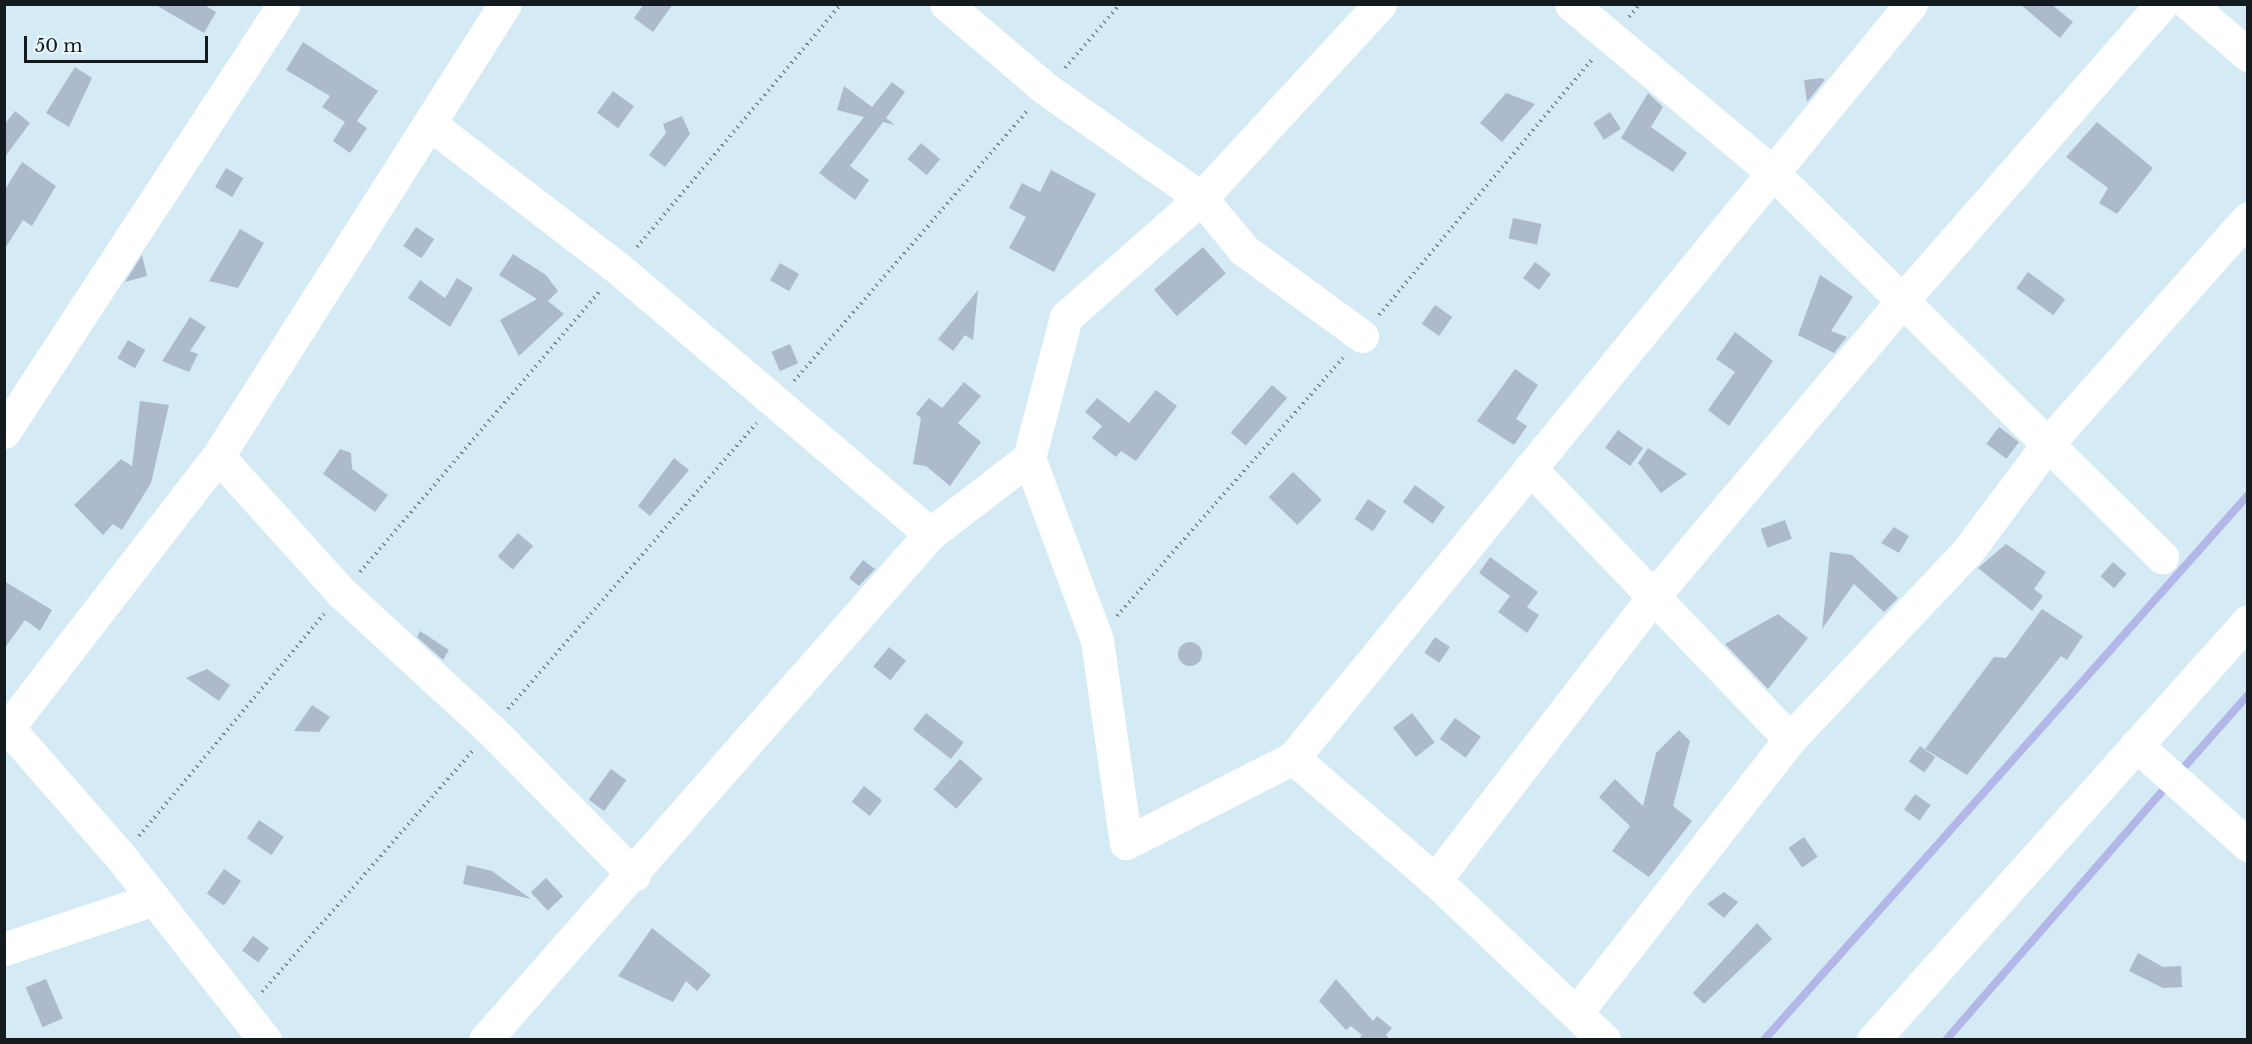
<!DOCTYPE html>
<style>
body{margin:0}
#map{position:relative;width:2252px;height:1044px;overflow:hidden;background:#d4ebf5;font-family:"Libre Baskerville",serif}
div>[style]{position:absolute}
.stream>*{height:8px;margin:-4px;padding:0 4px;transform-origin:4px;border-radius:4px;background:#b3b7e8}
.building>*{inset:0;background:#adbacb;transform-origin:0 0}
.round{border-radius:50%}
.path>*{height:4px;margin-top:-2px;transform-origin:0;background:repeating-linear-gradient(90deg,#78888f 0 1.5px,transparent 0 6px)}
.minor>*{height:33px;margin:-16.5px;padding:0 16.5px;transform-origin:16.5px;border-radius:16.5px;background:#fff}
span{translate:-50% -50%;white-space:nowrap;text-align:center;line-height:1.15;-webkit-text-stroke:4.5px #e9f7fd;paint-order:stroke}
.frame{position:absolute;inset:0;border:6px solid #131b1f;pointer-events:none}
.scale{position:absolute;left:24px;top:36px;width:184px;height:27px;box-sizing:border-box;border:3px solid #131b1f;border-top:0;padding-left:8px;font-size:18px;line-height:21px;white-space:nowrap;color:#131b1f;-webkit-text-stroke:4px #e9f7fd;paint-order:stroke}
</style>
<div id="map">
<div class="stream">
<i style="left:2178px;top:774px;width:106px;rotate:-48.5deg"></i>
<i style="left:1764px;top:1040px;width:729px;rotate:-48.39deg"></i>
<i style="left:1946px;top:1040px;width:338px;rotate:-49deg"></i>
</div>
<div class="building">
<i style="clip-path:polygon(154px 4px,203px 4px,216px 12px,204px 33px)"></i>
<i style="clip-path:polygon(644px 4px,673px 4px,653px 32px,634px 18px)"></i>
<i style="clip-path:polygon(2020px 4px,2051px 4px,2073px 22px,2060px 38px)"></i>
<i style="clip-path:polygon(303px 42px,378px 91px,357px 121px,367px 128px,350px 153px,333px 141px,345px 122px,322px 107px,330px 96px,286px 70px)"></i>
<i style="clip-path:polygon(75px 67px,92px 78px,69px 127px,46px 113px)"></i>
<i style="clip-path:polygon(1823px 78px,1824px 81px,1807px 102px,1804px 80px)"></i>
<i style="clip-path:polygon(892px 82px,905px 92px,886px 118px,895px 125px,883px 122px,850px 166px,869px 180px,855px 200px,819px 173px,864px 117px,837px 110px,844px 86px,872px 107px)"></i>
<i style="left:613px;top:91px;width:26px;height:27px;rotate:36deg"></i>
<i style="clip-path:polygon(1506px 93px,1535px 104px,1502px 142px,1480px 123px)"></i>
<i style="clip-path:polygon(1648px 93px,1663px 107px,1651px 127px,1687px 153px,1673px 172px,1621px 138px)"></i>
<i style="clip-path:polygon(15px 111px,30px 123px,4px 158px,4px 125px)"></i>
<i style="left:1610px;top:112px;width:20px;height:20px;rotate:57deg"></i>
<i style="clip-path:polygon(682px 116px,690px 134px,665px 167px,649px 155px,666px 133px,663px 124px)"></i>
<i style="clip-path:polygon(2097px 122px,2153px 168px,2117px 214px,2099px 203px,2108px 188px,2066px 157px)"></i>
<i style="left:921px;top:143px;width:25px;height:21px;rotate:40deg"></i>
<i style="clip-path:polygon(22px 162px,56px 186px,32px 226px,23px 220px,4px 250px,4px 191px)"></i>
<i style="left:226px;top:168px;width:20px;height:22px;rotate:30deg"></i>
<i style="clip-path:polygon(1051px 170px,1096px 194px,1054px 272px,1009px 248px,1026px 217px,1009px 208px,1022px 183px,1040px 192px)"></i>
<i style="left:1513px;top:218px;width:29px;height:21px;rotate:12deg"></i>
<i style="left:416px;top:227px;width:22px;height:23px;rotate:34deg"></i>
<i style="clip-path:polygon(240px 229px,264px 243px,238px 288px,209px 281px)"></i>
<i style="left:1203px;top:247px;width:35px;height:65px;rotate:49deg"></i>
<i style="clip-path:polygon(513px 254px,546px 275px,558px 291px,548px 301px,564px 314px,519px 356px,500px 320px,537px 299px,499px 275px)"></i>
<i style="clip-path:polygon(142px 255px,147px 276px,125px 282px)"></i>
<i style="left:1535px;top:262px;width:20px;height:20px;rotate:37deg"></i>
<i style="left:780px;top:263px;width:22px;height:20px;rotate:30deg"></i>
<i style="left:2028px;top:272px;width:46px;height:20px;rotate:36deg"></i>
<i style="clip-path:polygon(1820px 275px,1853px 297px,1831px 331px,1847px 337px,1834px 353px,1798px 335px)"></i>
<i style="clip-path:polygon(457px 278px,473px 288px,450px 327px,408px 298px,420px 280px,445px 298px)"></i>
<i style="clip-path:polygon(978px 290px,973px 340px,965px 335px,953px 351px,938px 339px)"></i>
<i style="left:1435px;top:305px;width:21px;height:23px;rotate:35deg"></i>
<i style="clip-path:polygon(190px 317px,206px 327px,190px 351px,198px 354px,189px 372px,162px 361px)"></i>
<i style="clip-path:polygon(1735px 332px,1773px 361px,1729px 426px,1708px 410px,1735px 372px,1716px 359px)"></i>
<i style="left:128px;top:340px;width:20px;height:21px;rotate:30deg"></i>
<i style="left:790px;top:344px;width:21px;height:20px;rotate:67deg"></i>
<i style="clip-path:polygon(1515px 369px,1538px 385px,1516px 419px,1527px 426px,1514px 445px,1477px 421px)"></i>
<i style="clip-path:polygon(964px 382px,981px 396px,958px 423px,981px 442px,950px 486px,926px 466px,913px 464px,921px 418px,916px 414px,929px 398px,942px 408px)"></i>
<i style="left:1272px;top:385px;width:20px;height:63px;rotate:41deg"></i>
<i style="clip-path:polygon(1156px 390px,1177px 406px,1136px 461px,1121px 451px,1116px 457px,1092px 438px,1102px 426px,1085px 412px,1097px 398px,1129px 423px)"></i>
<i style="clip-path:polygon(140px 401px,169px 405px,151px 483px,122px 530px,113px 524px,103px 535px,74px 505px,121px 459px,132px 466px)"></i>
<i style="left:1999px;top:427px;width:25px;height:21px;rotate:37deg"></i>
<i style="left:1618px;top:430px;width:31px;height:22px;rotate:36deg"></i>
<i style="clip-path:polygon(1648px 448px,1687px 474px,1661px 493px,1638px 463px)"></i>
<i style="clip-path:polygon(340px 449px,351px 453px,352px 469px,388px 495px,375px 512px,323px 474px)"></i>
<i style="clip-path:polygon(674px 458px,689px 470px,650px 516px,638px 506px)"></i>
<i style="left:1293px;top:472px;width:40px;height:35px;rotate:44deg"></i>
<i style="left:1415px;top:485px;width:37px;height:21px;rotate:36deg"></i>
<i style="left:1368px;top:499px;width:22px;height:24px;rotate:34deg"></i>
<i style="left:1785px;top:520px;width:20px;height:26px;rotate:70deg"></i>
<i style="clip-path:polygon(1894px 527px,1909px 536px,1899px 553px,1881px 543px)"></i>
<i style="left:518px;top:533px;width:20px;height:31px;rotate:41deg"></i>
<i style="clip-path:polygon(2006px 544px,2046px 572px,2034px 589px,2043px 596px,2032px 611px,1978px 568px)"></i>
<i style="clip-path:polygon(1830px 552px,1852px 555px,1898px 598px,1884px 612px,1854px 584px,1822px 629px)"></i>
<i style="clip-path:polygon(1490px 557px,1538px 592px,1527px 607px,1539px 615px,1527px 633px,1498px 612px,1510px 596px,1479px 573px)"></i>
<i style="clip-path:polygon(863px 560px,875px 569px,859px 586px,849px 578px)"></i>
<i style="left:2113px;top:562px;width:18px;height:19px;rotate:41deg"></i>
<i style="clip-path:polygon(4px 581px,52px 610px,40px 631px,25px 620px,4px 649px)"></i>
<i style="clip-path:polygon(2042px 609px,2083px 636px,2067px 660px,2061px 656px,1967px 775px,1925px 749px,1994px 657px,2006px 658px)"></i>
<i style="clip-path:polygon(1778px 614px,1808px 638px,1768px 689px,1725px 644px)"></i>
<i style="clip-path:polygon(420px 631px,449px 650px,443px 660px,417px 637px)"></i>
<i style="left:1435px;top:637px;width:18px;height:19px;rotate:34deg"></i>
<i class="round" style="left:1178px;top:642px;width:24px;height:24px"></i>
<i style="left:889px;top:647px;width:22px;height:25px;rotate:39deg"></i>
<i style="clip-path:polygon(207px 669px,230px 685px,219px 701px,186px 678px)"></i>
<i style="clip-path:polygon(312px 705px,330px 717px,319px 732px,294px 731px)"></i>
<i style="left:926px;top:713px;width:48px;height:21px;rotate:38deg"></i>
<i style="left:1412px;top:713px;width:37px;height:24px;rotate:52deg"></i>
<i style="left:1455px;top:718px;width:32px;height:26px;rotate:36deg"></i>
<i style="clip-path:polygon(1679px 730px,1690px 741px,1673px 806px,1692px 821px,1649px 877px,1612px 851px,1630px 826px,1599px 797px,1615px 779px,1643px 806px,1656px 753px)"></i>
<i style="left:1920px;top:746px;width:19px;height:19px;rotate:36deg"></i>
<i style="left:960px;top:759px;width:30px;height:40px;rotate:41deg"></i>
<i style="left:611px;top:769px;width:19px;height:38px;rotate:36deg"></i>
<i style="left:864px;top:786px;width:23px;height:20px;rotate:38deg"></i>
<i style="left:1915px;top:794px;width:19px;height:19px;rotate:35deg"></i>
<i style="left:259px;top:820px;width:30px;height:22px;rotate:34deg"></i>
<i style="left:1804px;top:837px;width:24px;height:19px;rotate:55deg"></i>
<i style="clip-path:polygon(467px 865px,492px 871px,531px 899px,463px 884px)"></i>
<i style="left:224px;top:869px;width:21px;height:30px;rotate:35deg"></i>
<i style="left:546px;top:878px;width:25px;height:21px;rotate:47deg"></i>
<i style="clip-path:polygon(1724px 892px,1738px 902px,1724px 918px,1707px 904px)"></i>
<i style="clip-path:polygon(1757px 923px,1772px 939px,1704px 1004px,1693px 993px)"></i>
<i style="clip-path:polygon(652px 928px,711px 975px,697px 991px,686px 981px,673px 1002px,618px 976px)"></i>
<i style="left:253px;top:936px;width:20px;height:18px;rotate:37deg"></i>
<i style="clip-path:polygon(2138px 953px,2163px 967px,2181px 966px,2182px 987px,2163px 988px,2129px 971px)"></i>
<i style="left:46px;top:979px;width:43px;height:22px;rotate:67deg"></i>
<i style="clip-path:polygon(1336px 979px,1373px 1021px,1377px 1016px,1392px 1028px,1386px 1035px,1390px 1040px,1358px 1040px,1362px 1035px,1351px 1026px,1346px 1030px,1319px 1001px)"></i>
</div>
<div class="path">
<i style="left:1629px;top:17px;width:17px;rotate:-50deg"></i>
<i style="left:1065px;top:68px;width:84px;rotate:-49.3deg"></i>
<i style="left:637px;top:247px;width:317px;rotate:-50deg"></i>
<i style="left:1379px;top:315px;width:334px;rotate:-50.2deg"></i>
<i style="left:794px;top:381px;width:358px;rotate:-49.2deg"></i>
<i style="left:360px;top:572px;width:371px;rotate:-49.5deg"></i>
<i style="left:1117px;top:616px;width:343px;rotate:-48.8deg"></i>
<i style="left:508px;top:709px;width:379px;rotate:-49deg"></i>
<i style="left:139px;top:836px;width:289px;rotate:-50.2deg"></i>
<i style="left:262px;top:992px;width:320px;rotate:-48.9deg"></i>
</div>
<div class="minor">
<i style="left:946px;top:4px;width:131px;rotate:40.4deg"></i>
<i style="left:1046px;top:89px;width:189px;rotate:35.1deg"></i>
<i style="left:1201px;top:198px;width:67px;rotate:50.4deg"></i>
<i style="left:1244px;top:250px;width:146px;rotate:36.1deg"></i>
<i style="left:1571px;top:4px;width:263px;rotate:39.9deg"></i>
<i style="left:1773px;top:173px;width:547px;rotate:44.63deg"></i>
<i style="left:2189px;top:4px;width:78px;rotate:40.8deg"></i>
<i style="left:430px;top:124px;width:238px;rotate:37.5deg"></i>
<i style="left:619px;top:269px;width:409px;rotate:40.4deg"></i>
<i style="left:4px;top:432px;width:511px;rotate:-56.81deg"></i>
<i style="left:218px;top:456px;width:185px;rotate:47.9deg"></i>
<i style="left:342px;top:593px;width:201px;rotate:42.6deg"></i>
<i style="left:490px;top:729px;width:205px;rotate:45.4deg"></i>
<i style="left:1029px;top:458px;width:194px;rotate:69.5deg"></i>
<i style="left:1097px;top:640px;width:205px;rotate:81.9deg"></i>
<i style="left:1126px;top:843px;width:187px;rotate:-27deg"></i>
<i style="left:1293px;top:758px;width:187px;rotate:40.7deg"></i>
<i style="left:1435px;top:880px;width:233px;rotate:43.4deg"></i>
<i style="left:1530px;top:468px;width:376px;rotate:46.2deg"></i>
<i style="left:4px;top:723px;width:178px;rotate:48.9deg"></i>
<i style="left:121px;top:857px;width:233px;rotate:51.8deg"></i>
<i style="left:4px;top:733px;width:350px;rotate:-52.3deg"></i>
<i style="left:218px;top:456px;width:535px;rotate:-57.59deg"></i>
<i style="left:2136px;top:745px;width:150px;rotate:41.8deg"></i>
<i style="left:1293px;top:758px;width:975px;rotate:-50.66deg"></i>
<i style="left:1435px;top:880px;width:356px;rotate:-52.4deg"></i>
<i style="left:1652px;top:598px;width:385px;rotate:-49.9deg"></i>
<i style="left:1900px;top:303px;width:398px;rotate:-48.8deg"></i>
<i style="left:4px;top:949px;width:158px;rotate:-18.4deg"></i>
<i style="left:1576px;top:1013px;width:348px;rotate:-52deg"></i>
<i style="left:1790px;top:739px;width:257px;rotate:-46.6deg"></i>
<i style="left:1967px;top:552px;width:139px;rotate:-53.2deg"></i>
<i style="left:2050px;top:441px;width:298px;rotate:-48.4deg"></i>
<i style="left:485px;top:1040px;width:674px;rotate:-48.67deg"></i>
<i style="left:930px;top:534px;width:125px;rotate:-37.5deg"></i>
<i style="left:1029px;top:458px;width:146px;rotate:-75.3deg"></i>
<i style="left:1066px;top:317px;width:180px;rotate:-41.4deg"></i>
<i style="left:1201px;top:198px;width:264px;rotate:-47.3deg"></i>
<i style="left:1873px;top:1040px;width:562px;rotate:-48.17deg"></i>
</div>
<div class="frame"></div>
<div class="scale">50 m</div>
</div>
